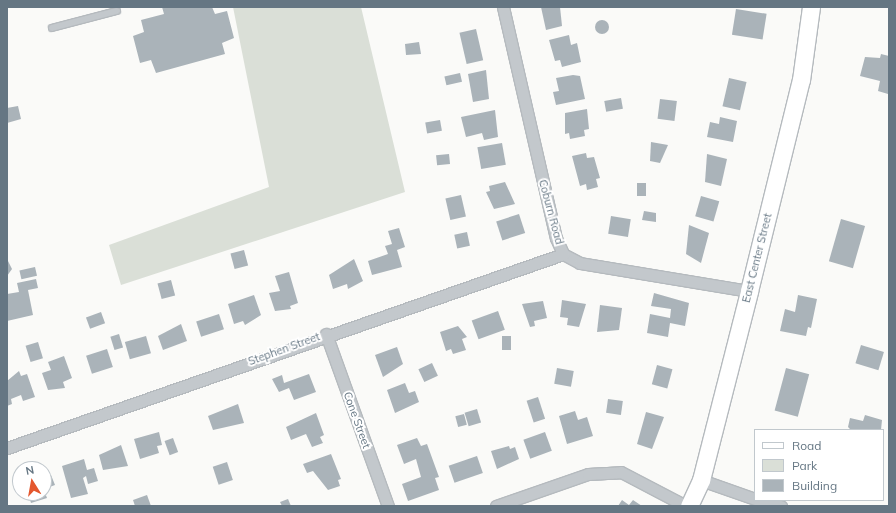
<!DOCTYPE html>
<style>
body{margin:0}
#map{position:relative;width:896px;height:513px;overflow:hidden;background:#fafaf8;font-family:Mulish,sans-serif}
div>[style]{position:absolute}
.green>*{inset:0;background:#dadfd7}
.building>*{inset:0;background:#aab3b9;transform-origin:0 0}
.round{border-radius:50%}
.roads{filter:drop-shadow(1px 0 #b5babe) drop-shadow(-1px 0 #b5babe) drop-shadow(0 1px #b5babe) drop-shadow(0 -1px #b5babe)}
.lane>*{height:5.5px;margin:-2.75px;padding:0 2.75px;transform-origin:2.75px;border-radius:2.75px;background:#c3c8cc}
.street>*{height:11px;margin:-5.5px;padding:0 5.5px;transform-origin:5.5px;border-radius:5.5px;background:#c3c8cc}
.primary>*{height:17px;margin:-8.5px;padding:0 8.5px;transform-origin:8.5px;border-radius:8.5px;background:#fff}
span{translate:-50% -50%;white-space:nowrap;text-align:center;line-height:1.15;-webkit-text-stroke:4px #fff;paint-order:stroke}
.street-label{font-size:11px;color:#657683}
.frame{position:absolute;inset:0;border:8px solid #657683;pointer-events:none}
.legend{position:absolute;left:754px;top:429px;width:130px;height:72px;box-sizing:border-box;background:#fff;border:1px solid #c1c8cd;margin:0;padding:5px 7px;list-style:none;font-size:12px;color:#657683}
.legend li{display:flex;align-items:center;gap:8px;height:20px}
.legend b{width:20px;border:1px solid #c1c8cd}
.north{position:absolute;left:12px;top:461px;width:40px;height:40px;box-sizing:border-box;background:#fff;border:1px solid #c1c8cd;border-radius:50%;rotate:349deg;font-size:11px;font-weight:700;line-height:16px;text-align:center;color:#657683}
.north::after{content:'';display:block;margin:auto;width:14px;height:18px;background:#e4572e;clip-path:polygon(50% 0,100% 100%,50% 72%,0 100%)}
</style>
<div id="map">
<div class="green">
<i style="clip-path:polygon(233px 7px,361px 7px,405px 192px,121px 285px,109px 245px,269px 187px)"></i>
</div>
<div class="building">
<i style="clip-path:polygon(162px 7px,212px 7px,215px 14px,227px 11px,234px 38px,222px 43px,225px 54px,156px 73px,151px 60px,140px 63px,133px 36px,144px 32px,141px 20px,164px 14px)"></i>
<i style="clip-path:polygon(541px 7px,560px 7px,562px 26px,546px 30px)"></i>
<i style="left:736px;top:9px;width:31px;height:26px;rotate:9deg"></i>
<i class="round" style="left:595px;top:20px;width:14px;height:14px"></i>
<i style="left:476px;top:29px;width:32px;height:17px;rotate:77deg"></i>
<i style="clip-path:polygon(569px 35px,571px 45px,577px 43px,581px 62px,562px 67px,560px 60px,555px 61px,549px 40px)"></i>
<i style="clip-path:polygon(419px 42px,421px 54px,406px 55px,405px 44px)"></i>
<i style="clip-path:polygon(881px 54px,889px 56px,888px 94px,878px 91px,880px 81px,860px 76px,865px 57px,880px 58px)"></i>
<i style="clip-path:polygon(486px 70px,489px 99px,473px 102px,468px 74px)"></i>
<i style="left:460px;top:73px;width:9px;height:16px;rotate:77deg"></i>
<i style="clip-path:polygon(573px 75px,580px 76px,585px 99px,556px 105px,553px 92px,559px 91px,556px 78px)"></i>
<i style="left:729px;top:78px;width:18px;height:29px;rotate:13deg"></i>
<i style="left:621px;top:98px;width:11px;height:17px;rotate:80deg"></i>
<i style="left:660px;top:99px;width:17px;height:20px;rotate:7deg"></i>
<i style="clip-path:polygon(18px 106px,21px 119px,7px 123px,7px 108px)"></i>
<i style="clip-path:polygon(587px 109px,589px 129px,584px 130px,585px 136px,570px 139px,569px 133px,565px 134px,565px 113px)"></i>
<i style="clip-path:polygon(495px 110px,498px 137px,484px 140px,482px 133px,466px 137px,461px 117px)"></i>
<i style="clip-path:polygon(720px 117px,737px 121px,733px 142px,707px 137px,710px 122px,719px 124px)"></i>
<i style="left:440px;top:120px;width:11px;height:15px;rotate:80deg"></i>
<i style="clip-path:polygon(651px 142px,668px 145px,660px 163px,650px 161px)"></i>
<i style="left:502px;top:143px;width:22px;height:25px;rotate:80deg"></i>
<i style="clip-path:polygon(586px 153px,587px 158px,594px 157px,600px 178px,596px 179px,598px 187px,587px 190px,586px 184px,580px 186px,572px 156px)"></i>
<i style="left:449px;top:154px;width:10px;height:13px;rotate:84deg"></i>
<i style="clip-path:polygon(707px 154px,727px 159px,721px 186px,705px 182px)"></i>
<i style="clip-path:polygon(505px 182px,515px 204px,494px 209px,486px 192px,490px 191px,489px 186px)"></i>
<i style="left:637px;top:183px;width:9px;height:13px"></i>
<i style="left:461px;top:195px;width:22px;height:16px;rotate:77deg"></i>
<i style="left:701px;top:196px;width:19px;height:21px;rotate:16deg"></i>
<i style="clip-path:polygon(644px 211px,656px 213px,656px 222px,642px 220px)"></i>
<i style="left:519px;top:214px;width:20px;height:24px;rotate:72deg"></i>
<i style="left:611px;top:216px;width:20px;height:18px;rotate:9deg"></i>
<i style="left:841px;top:219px;width:25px;height:44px;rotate:16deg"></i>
<i style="clip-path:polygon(689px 225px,709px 233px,701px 263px,686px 254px)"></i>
<i style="clip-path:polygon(399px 228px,405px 247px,397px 250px,402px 267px,372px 275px,368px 261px,388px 254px,385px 246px,392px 244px,388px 231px)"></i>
<i style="left:467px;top:232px;width:14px;height:13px;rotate:78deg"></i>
<i style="left:244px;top:250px;width:16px;height:14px;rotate:75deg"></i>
<i style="clip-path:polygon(7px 259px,12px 269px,7px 276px)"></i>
<i style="clip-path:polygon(354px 259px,363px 281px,348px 289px,347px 284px,333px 289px,329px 275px)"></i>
<i style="left:35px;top:267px;width:9px;height:16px;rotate:77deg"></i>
<i style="clip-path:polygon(289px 272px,298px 303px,290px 306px,291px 309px,275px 311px,269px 293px,280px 291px,275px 276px)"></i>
<i style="clip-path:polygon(36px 279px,38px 288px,28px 290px,33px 315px,7px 321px,7px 294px,19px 292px,17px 283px)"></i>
<i style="left:171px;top:280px;width:16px;height:14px;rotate:75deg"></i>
<i style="clip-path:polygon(654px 293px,689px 303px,685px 326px,670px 323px,668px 337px,647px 333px,650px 314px,670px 318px,671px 309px,651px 306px)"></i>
<i style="clip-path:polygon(254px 295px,261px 315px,245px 325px,243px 321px,234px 324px,228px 304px)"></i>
<i style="clip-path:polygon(798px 295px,817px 299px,811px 328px,808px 327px,806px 336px,780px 331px,785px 309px,795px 312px)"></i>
<i style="clip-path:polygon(562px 300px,586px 304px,579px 327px,567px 325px,568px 318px,560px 317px)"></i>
<i style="clip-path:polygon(543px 301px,547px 318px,534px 321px,535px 326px,530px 327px,522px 304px)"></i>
<i style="clip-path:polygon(600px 305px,622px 308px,619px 330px,597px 332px)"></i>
<i style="left:498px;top:311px;width:20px;height:28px;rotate:70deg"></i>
<i style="left:101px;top:312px;width:12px;height:16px;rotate:70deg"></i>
<i style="left:219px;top:314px;width:16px;height:24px;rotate:72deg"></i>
<i style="clip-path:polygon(181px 324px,187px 341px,163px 350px,158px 336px)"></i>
<i style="clip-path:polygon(458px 326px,467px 337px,462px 339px,466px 350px,453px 354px,451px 349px,446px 351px,440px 332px)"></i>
<i style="left:119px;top:334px;width:14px;height:9px;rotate:73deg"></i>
<i style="left:146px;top:336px;width:18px;height:22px;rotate:74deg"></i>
<i style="left:502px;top:336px;width:9px;height:14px"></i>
<i style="left:38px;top:342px;width:17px;height:13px;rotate:73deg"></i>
<i style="left:861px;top:345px;width:24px;height:19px;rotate:17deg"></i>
<i style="clip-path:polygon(397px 347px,403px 364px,383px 377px,375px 355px)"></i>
<i style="left:107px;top:349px;width:19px;height:22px;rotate:72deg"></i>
<i style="clip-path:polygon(64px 356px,72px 378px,63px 382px,65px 388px,48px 390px,42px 373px,51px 370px,48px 362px)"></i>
<i style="left:432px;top:363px;width:14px;height:15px;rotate:65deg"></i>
<i style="left:657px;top:365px;width:16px;height:20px;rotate:15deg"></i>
<i style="left:557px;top:368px;width:17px;height:16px;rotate:10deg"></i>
<i style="left:786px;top:368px;width:24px;height:44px;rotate:15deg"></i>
<i style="clip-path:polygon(19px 371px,21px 376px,27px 374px,35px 397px,23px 401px,21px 395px,11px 399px,12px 404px,7px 406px,7px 381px)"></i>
<i style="clip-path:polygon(309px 374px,316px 392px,294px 400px,289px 388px,279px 392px,272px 379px,282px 375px,284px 383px)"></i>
<i style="clip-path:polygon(405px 383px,409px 393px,415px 391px,419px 402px,395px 413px,387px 390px)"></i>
<i style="left:538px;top:397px;width:23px;height:12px;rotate:72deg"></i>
<i style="left:608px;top:399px;width:15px;height:14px;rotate:8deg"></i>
<i style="clip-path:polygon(238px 404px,244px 423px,213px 430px,208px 416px)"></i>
<i style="left:477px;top:409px;width:14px;height:13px;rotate:73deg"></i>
<i style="clip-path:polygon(575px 411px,578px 420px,587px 417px,593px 436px,567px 444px,559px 416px)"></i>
<i style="clip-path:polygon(646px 412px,664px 417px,652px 449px,637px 444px)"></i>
<i style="clip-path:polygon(316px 413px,324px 435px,320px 437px,323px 443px,312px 447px,306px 434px,291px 440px,286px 427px)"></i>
<i style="left:464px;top:414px;width:11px;height:9px;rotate:75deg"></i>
<i style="clip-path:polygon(865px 415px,882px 420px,881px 430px,851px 430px,848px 427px,850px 418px,863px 421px)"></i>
<i style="clip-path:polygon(159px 432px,162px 445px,157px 446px,159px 453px,140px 459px,134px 439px)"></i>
<i style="left:545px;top:432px;width:20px;height:23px;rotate:70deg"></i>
<i style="left:173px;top:438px;width:15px;height:9px;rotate:70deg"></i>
<i style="clip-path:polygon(417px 438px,421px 446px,427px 444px,439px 477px,435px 478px,439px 490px,408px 501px,402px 484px,421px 477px,416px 459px,404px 464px,397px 445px)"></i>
<i style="clip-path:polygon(121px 445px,128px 466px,103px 470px,99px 455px)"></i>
<i style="clip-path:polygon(509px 446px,510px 449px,515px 447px,519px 459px,497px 469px,491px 451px)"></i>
<i style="clip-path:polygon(331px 454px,341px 479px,338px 480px,340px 486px,328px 490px,313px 471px,307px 473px,303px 464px)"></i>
<i style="left:477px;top:456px;width:18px;height:30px;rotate:71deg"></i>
<i style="clip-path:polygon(84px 459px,87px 470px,94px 468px,98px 481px,88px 484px,86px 476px,83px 478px,88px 494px,71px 498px,62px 466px)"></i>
<i style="left:227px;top:462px;width:19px;height:15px;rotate:72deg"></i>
<i style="clip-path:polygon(51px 475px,55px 485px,44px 489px,44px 477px)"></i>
<i style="clip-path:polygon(28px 493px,45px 493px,47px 498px,31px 503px)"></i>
<i style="clip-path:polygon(147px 495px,151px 506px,135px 506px,133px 500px)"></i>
<i style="clip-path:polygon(288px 499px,291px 506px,282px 506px,280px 502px)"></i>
<i style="clip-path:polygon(622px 500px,629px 505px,633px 500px,642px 506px,618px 506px)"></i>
</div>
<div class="roads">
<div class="lane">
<i style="left:52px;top:28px;width:67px;rotate:-14.7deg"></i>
</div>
<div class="street">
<i style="left:503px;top:7px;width:237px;rotate:77.1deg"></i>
<i style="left:556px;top:238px;width:17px;rotate:66deg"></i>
<i style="left:563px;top:254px;width:19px;rotate:28deg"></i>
<i style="left:580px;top:263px;width:171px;rotate:9.4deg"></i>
<i style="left:326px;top:334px;width:183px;rotate:70.2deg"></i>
<i style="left:7px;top:448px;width:589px;rotate:-19.23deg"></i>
<i style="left:701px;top:480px;width:57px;rotate:19.4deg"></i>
<i style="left:758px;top:500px;width:24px;rotate:15deg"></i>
<i style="left:496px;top:506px;width:97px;rotate:-19.2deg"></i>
<i style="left:588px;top:474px;width:33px;rotate:-3deg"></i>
<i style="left:621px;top:472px;width:73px;rotate:27.6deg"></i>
</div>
<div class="primary">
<i style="left:689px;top:506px;width:29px;rotate:-65deg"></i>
<i style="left:701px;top:480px;width:195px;rotate:-75.7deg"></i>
<i style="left:749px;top:291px;width:217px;rotate:-76.2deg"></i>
<i style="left:801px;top:80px;width:74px;rotate:-82.2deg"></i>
</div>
</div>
<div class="street-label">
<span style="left:551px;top:212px;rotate:75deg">Coburn Road</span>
<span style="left:757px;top:258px;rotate:-76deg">East Center Street</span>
<span style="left:284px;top:349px;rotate:-20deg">Stephen Street</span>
<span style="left:357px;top:420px;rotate:70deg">Cone Street</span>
</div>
<div class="frame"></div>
<ul class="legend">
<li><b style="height:5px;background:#fff"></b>Road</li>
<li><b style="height:11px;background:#dadfd7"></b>Park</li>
<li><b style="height:11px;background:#aab3b9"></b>Building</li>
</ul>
<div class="north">N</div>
</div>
